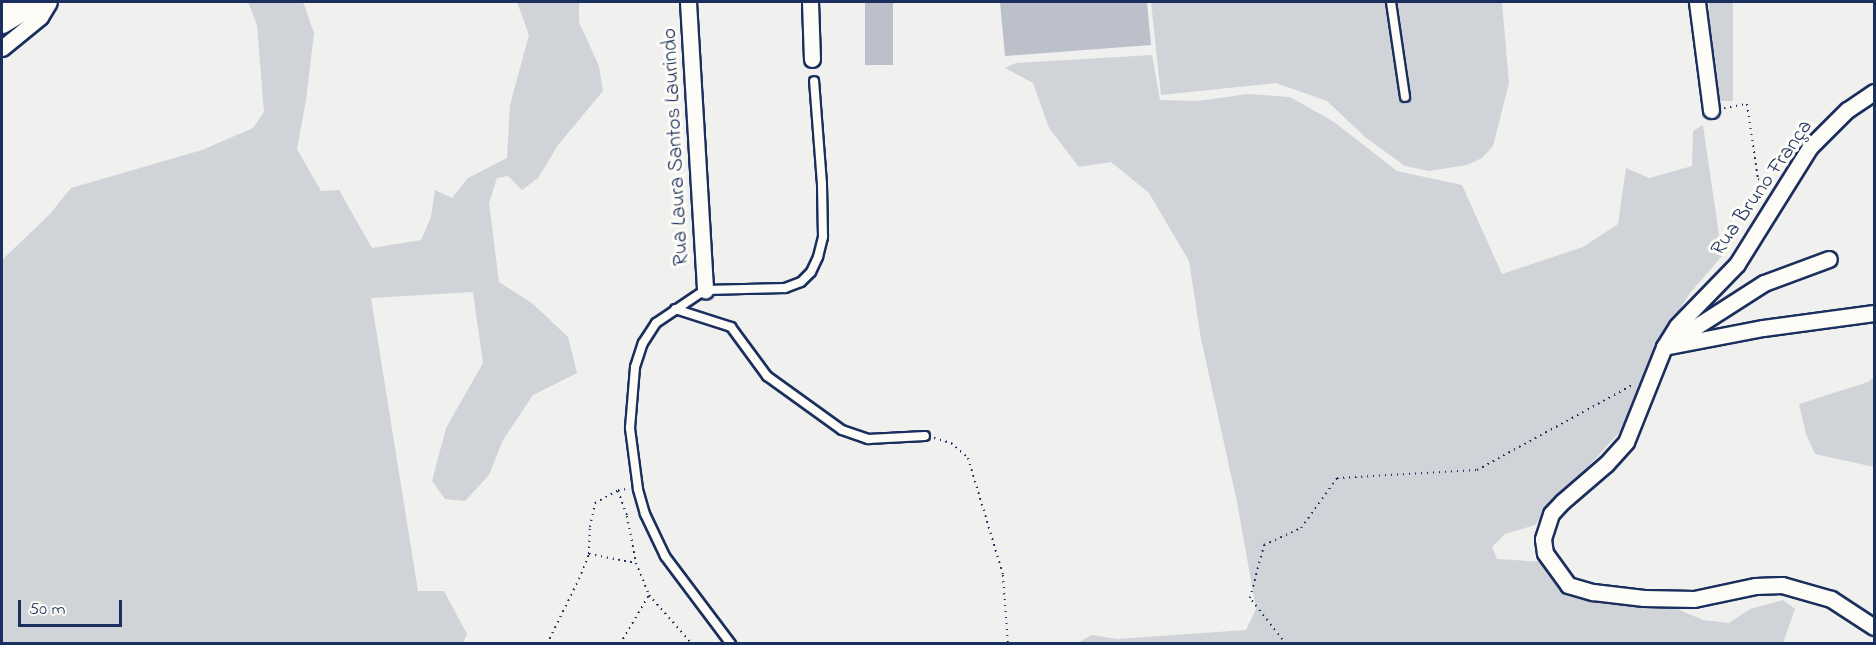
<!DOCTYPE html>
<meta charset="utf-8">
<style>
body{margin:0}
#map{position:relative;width:1876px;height:645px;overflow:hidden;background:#f0f0ee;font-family:"Indie Flower",sans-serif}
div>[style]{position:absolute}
.green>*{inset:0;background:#d0d3d8;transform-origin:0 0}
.building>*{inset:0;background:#bbc0ca;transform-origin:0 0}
.path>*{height:2px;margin-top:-1px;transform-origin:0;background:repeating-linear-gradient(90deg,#1b2f5e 0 1.5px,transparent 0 6px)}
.roads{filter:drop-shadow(2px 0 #1b2f5e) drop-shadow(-2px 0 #1b2f5e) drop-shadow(0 2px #1b2f5e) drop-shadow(0 -2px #1b2f5e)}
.lane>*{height:8px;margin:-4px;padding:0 4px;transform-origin:4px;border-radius:4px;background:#fdfcf7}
.street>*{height:15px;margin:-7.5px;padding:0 7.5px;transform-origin:7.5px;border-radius:7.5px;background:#fdfcf7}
.primary>*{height:22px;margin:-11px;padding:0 11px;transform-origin:11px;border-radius:11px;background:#fdfcf7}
span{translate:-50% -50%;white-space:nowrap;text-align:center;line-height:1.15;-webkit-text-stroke:6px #fdfcf7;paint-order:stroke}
.street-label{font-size:21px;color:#1b2f5e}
.frame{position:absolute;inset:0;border:3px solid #1b2f5e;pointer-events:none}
.scale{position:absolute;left:18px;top:600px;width:104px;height:27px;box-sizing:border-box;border:3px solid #1b2f5e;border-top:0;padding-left:8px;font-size:18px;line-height:21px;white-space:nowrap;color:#1b2f5e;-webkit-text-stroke:4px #fdfcf7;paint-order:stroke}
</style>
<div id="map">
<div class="green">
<i style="clip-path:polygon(248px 2px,303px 2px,314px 33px,306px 100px,297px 149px,321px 191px,339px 190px,372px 248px,421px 240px,431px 217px,435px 190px,452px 198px,468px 178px,507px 158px,510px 105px,529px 35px,517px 2px,579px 2px,579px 22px,599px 66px,603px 91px,558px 145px,538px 178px,522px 190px,508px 176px,497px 178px,489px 203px,499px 282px,533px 304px,568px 337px,577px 373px,533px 395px,503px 440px,489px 475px,465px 501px,445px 499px,432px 481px,446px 428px,483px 363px,473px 292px,371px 298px,418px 591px,444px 591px,467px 634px,463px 643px,2px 643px,2px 260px,49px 215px,71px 188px,202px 150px,253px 128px,264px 112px,257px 25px)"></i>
<i style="clip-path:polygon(1151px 2px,1502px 2px,1509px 83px,1493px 146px,1482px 158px,1467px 165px,1429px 171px,1405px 166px,1365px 137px,1327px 101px,1276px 83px,1161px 95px)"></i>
<i style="left:1709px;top:2px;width:24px;height:99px"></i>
<i style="clip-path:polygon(1152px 55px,1160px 100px,1198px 101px,1248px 94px,1290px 97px,1334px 122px,1397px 171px,1462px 185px,1502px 274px,1583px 247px,1618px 224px,1626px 168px,1649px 178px,1692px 166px,1693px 131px,1703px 125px,1722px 256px,1690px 293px,1655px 350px,1626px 425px,1535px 525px,1505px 534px,1492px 547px,1497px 559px,1544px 562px,1573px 594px,1666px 604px,1703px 620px,1729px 623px,1750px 609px,1783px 600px,1795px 609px,1783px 643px,1077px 643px,1092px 635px,1117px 639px,1246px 630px,1256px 609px,1237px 502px,1201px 339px,1189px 261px,1149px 193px,1111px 162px,1079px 167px,1049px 128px,1033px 83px,1005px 68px,1016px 63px)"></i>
<i style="clip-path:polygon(1874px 377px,1874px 467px,1815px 454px,1806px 434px,1799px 404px,1868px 382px)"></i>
</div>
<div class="building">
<i style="left:865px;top:2px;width:28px;height:63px"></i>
<i style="clip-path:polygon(1000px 2px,1147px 2px,1151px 45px,1005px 56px)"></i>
</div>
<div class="path">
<i style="left:1724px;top:108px;width:23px;rotate:-10deg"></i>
<i style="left:1747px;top:104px;width:76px;rotate:81.7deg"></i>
<i style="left:1758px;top:179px;width:14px;rotate:30deg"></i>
<i style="left:934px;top:438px;width:18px;rotate:16deg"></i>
<i style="left:951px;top:443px;width:23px;rotate:41deg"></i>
<i style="left:968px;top:458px;width:122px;rotate:73.3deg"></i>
<i style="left:1003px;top:575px;width:69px;rotate:85.9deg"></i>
<i style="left:618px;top:491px;width:27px;rotate:70deg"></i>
<i style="left:627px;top:516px;width:48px;rotate:79.2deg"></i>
<i style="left:636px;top:563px;width:35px;rotate:68deg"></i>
<i style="left:649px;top:595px;width:65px;rotate:48.7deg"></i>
<i style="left:589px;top:554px;width:48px;rotate:10.8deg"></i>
<i style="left:547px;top:644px;width:72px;rotate:-63.8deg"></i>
<i style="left:579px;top:579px;width:27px;rotate:-68deg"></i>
<i style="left:589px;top:554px;width:27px;rotate:-88deg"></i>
<i style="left:590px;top:527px;width:25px;rotate:-78deg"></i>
<i style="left:595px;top:503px;width:26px;rotate:-29deg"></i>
<i style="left:618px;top:490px;width:9px;rotate:-6deg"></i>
<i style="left:620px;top:644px;width:57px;rotate:-59.4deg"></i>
<i style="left:1286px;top:644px;width:58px;rotate:-128deg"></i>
<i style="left:1250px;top:598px;width:55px;rotate:-75.2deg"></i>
<i style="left:1264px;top:545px;width:41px;rotate:-24.7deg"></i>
<i style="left:1301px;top:528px;width:62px;rotate:-54.2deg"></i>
<i style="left:1337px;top:478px;width:140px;rotate:-3.3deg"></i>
<i style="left:1477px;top:470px;width:177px;rotate:-28.7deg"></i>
</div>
<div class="roads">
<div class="lane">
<i style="left:1391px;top:2px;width:96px;rotate:81.6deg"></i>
<i style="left:675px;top:309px;width:59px;rotate:17.8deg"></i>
<i style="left:731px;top:327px;width:61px;rotate:53.7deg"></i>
<i style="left:767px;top:376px;width:92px;rotate:35.8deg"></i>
<i style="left:842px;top:430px;width:28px;rotate:19deg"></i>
<i style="left:868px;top:439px;width:57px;rotate:-3deg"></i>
<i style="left:731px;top:644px;width:110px;rotate:-126.9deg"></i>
<i style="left:665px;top:556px;width:47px;rotate:-115.5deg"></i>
<i style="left:645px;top:514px;width:26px;rotate:-106deg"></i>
<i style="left:638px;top:489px;width:62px;rotate:-97.5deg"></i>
<i style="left:630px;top:428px;width:61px;rotate:-85.3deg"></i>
<i style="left:635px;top:367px;width:25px;rotate:-72deg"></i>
<i style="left:643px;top:343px;width:24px;rotate:-57deg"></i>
<i style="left:656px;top:323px;width:59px;rotate:-34deg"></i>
<i style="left:705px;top:290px;width:80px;rotate:-1.4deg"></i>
<i style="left:785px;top:288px;width:17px;rotate:-21deg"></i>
<i style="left:801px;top:282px;width:14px;rotate:-45deg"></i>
<i style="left:811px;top:272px;width:17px;rotate:-65deg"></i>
<i style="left:818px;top:257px;width:21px;rotate:-76deg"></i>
<i style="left:823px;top:237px;width:53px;rotate:-91.1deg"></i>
<i style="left:822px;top:184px;width:103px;rotate:-94.4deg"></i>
</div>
<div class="street">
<i style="left:688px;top:2px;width:289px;rotate:86.6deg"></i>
<i style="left:810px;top:2px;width:57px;rotate:88deg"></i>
<i style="left:1697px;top:2px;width:109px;rotate:82.6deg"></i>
<i style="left:2px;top:48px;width:49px;rotate:-39.2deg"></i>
<i style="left:40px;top:17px;width:17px;rotate:-59deg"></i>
<i style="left:1874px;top:92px;width:32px;rotate:146deg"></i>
<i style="left:1847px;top:110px;width:52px;rotate:135deg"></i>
<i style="left:1810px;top:147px;width:138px;rotate:122deg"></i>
<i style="left:1737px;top:264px;width:86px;rotate:134.1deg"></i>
<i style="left:1677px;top:326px;width:25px;rotate:122deg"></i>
<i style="left:1664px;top:347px;width:102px;rotate:111.8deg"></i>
<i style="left:1626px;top:442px;width:30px;rotate:132deg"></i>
<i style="left:1606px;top:464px;width:58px;rotate:139.2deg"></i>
<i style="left:1562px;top:502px;width:16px;rotate:133deg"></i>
<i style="left:1551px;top:514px;width:26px;rotate:108deg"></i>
<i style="left:1543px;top:539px;width:14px;rotate:82deg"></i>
<i style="left:1545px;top:553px;width:39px;rotate:54deg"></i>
<i style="left:1568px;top:585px;width:26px;rotate:16deg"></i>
<i style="left:1593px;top:592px;width:51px;rotate:6.7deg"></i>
<i style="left:1644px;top:598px;width:50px;rotate:1.1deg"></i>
<i style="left:1694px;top:599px;width:62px;rotate:-12deg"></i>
<i style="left:1755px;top:586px;width:27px;rotate:-2deg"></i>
<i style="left:1782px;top:585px;width:51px;rotate:15.9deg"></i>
<i style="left:1831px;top:599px;width:51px;rotate:33.1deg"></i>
<i style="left:1672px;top:342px;width:109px;rotate:-32.7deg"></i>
<i style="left:1764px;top:283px;width:69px;rotate:-20.3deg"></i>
<i style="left:1664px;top:347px;width:101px;rotate:-10.9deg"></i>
<i style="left:1763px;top:328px;width:112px;rotate:-7.7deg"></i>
</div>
<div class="primary">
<i style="left:2px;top:3px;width:2px;rotate:-27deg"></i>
<i style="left:2px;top:22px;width:39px;rotate:-31deg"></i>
</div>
</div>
<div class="street-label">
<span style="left:676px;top:147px;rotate:-93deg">Rua Laura Santos Laurindo</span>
<span style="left:1762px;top:188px;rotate:-55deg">Rua Bruno França</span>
</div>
<div class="frame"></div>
<div class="scale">50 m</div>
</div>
